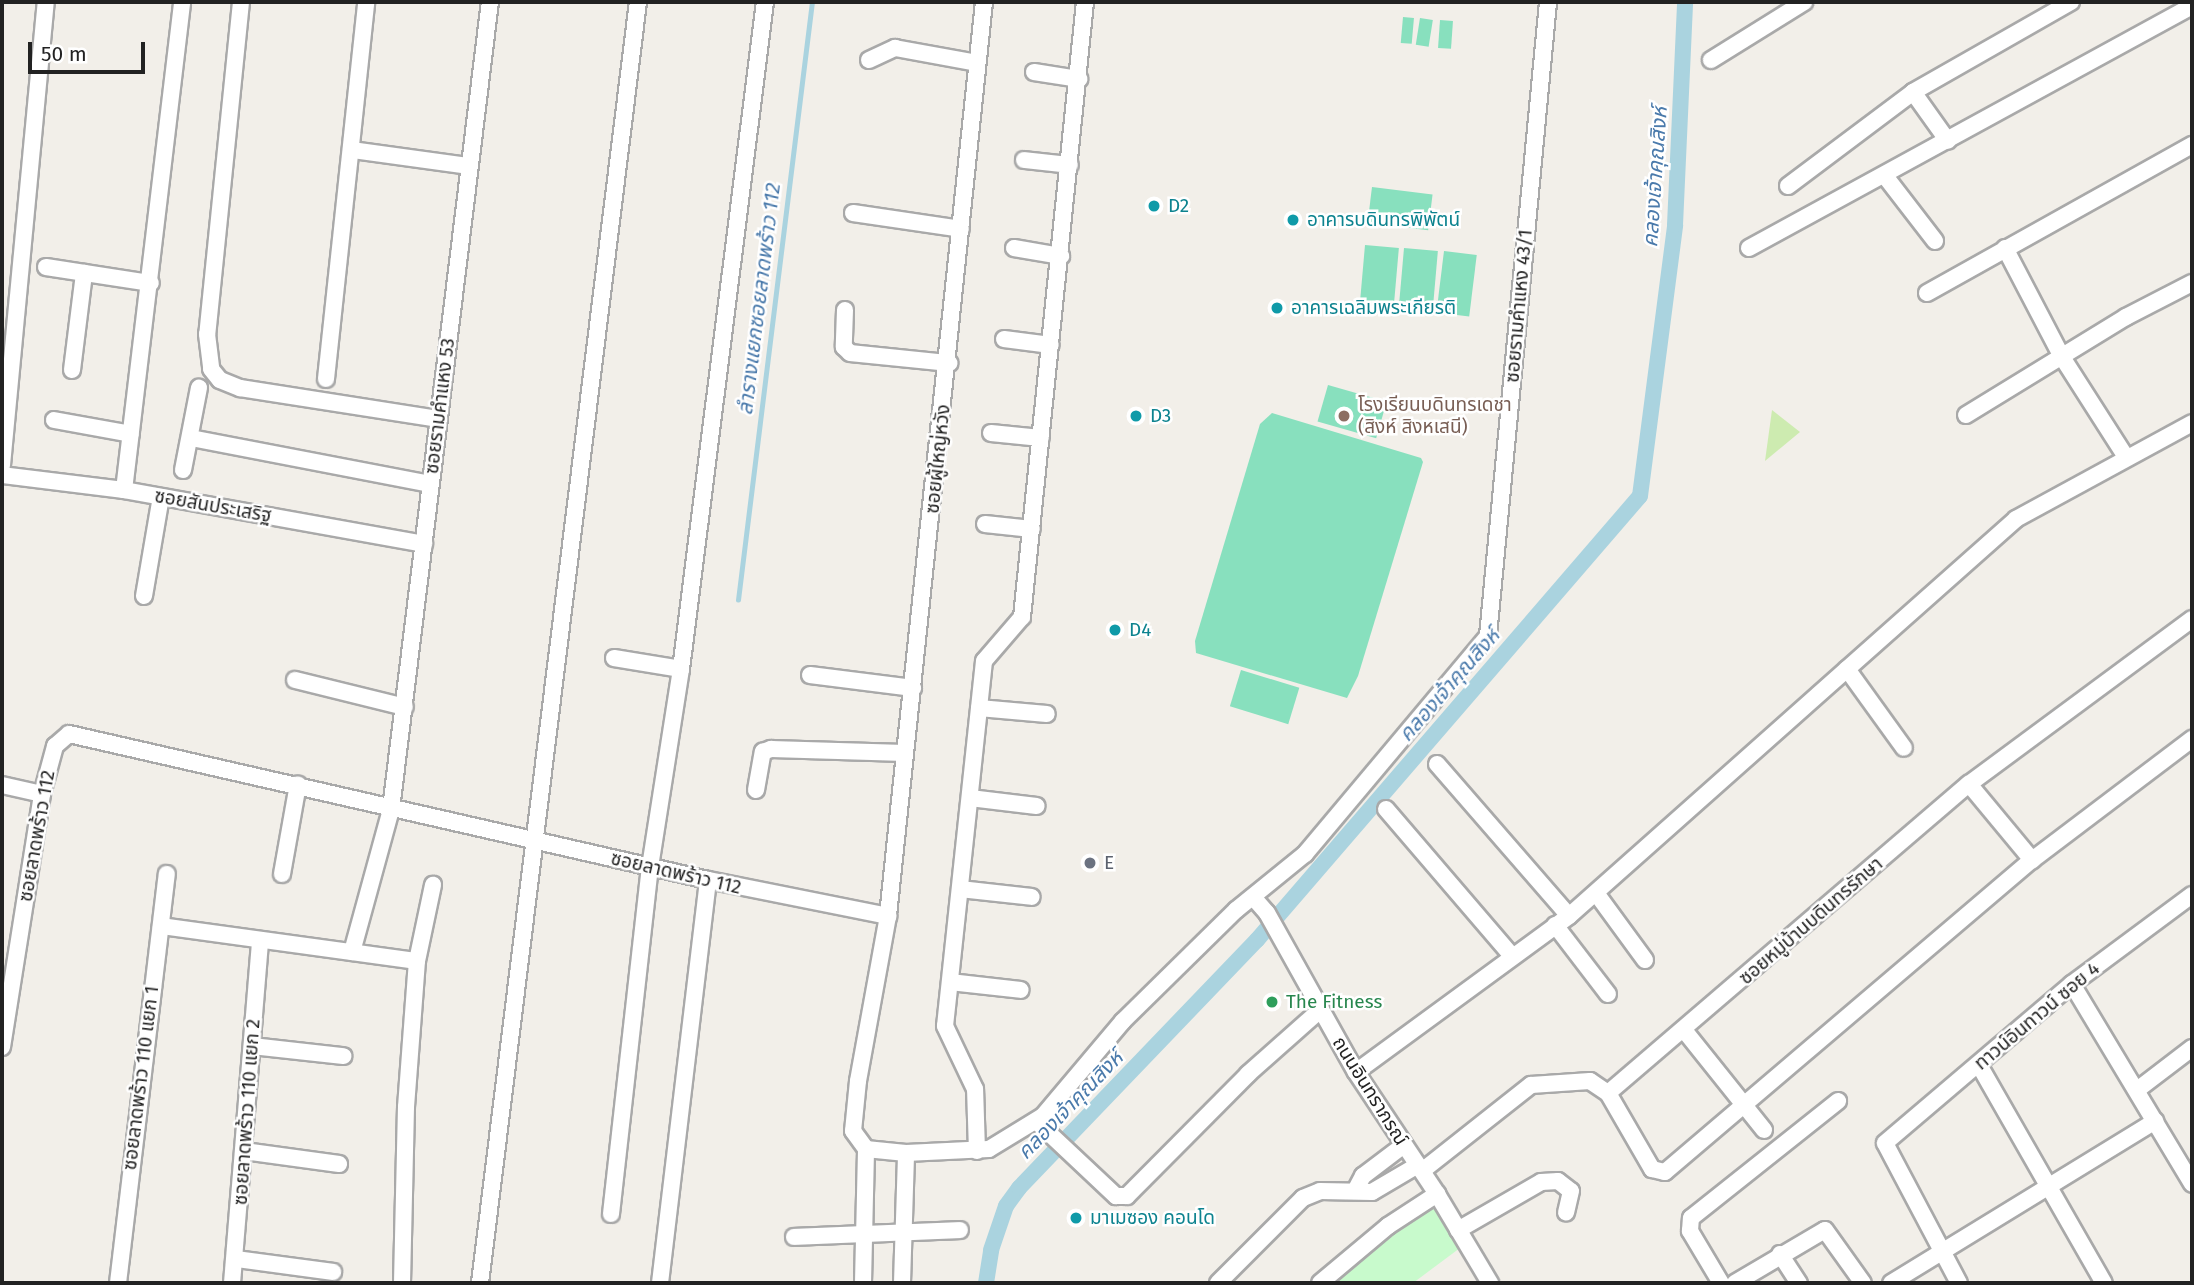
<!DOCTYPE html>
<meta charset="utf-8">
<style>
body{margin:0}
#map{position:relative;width:2194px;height:1285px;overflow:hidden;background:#f2efe9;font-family:"Fira Sans","Noto Sans Thai",sans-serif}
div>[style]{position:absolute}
.grass>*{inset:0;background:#cdebb0}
.park>*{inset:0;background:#c8facc}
.pitch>*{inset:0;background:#88e0be;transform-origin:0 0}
.stream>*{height:4.5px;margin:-2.25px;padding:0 2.25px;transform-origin:2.25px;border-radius:2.25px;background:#aad3df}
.canal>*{height:16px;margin:-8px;padding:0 8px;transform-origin:8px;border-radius:8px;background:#aad3df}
.roads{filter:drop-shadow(2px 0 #a9a9a9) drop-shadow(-2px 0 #a9a9a9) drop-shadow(0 2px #a9a9a9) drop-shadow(0 -2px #a9a9a9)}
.minor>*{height:16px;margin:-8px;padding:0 8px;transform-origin:8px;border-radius:8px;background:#fff}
.dots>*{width:19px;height:19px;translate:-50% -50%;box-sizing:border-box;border:4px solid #fff;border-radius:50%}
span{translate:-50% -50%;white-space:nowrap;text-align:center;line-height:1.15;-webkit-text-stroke:5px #fff;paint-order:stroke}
.culture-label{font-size:19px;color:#0d838f}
.left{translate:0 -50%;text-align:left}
.street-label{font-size:19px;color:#222}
.education-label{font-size:19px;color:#785e54}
.worship-label{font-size:19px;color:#5b616d}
.leisure-label{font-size:19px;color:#27864d}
.water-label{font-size:21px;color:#4a7aab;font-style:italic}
.frame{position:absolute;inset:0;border:4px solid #222;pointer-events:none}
.scale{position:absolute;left:28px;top:42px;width:117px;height:32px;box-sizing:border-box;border:4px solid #222;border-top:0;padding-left:9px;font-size:21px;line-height:24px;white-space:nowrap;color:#222;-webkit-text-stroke:5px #fff;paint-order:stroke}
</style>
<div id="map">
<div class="grass">
<i style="clip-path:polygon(1772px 410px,1800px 432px,1765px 461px)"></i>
</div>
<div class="park">
<i style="clip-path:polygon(1437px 1194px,1464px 1245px,1413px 1283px,1316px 1283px)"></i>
</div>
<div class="pitch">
<i style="left:1403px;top:17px;width:11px;height:26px;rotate:5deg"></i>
<i style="left:1420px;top:18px;width:13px;height:27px;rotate:9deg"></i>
<i style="left:1440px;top:20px;width:13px;height:28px;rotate:4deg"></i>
<i style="left:1372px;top:187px;width:61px;height:36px;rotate:7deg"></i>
<i style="left:1365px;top:245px;width:34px;height:60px;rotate:5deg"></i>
<i style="left:1404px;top:248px;width:34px;height:61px;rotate:5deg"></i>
<i style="left:1444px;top:251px;width:33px;height:62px;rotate:7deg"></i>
<i style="left:1328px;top:385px;width:61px;height:38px;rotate:16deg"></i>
<i style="clip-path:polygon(1272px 413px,1421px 458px,1423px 462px,1358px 676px,1347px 698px,1196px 653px,1195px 641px,1260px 424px)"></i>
<i style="left:1241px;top:670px;width:61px;height:38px;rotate:17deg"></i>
</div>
<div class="stream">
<i style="left:738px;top:600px;width:603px;rotate:-82.95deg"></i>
</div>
<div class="canal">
<i style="left:986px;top:1283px;width:33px;rotate:-81deg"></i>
<i style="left:991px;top:1250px;width:46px;rotate:-71.2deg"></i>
<i style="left:1006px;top:1206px;width:22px;rotate:-54deg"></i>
<i style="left:1019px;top:1188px;width:344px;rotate:-46.2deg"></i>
<i style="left:1257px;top:940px;width:586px;rotate:-49.22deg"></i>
<i style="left:1640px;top:496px;width:273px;rotate:-82.6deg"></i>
<i style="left:1675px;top:225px;width:223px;rotate:-87.4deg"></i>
</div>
<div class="roads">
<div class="minor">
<i style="left:241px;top:2px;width:334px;rotate:95.8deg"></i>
<i style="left:207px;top:334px;width:35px;rotate:83deg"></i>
<i style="left:211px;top:369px;width:14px;rotate:51deg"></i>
<i style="left:220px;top:380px;width:22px;rotate:22deg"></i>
<i style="left:240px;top:388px;width:200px;rotate:8.9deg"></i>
<i style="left:984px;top:2px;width:919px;rotate:96deg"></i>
<i style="left:888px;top:916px;width:168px;rotate:100.3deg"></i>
<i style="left:858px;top:1081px;width:50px;rotate:95.7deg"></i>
<i style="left:853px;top:1131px;width:22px;rotate:54deg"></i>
<i style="left:866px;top:1149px;width:40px;rotate:5.7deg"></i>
<i style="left:906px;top:1153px;width:83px;rotate:-2.8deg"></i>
<i style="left:989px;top:1149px;width:63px;rotate:-31.4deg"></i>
<i style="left:1043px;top:1116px;width:124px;rotate:-49.9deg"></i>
<i style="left:1123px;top:1021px;width:158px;rotate:-44.5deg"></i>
<i style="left:1236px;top:910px;width:89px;rotate:-39.1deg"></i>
<i style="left:1305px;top:854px;width:285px;rotate:-50deg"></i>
<i style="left:1488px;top:636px;width:637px;rotate:-84.59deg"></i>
<i style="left:869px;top:60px;width:29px;rotate:-25deg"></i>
<i style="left:895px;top:48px;width:83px;rotate:10.4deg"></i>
<i style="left:1711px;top:60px;width:110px;rotate:-31.9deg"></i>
<i style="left:1034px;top:72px;width:46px;rotate:8.8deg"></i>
<i style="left:1913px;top:92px;width:60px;rotate:54.5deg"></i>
<i style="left:352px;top:150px;width:118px;rotate:7.8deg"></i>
<i style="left:1024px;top:160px;width:46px;rotate:6.2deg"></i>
<i style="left:1885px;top:176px;width:82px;rotate:52.4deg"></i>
<i style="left:1788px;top:186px;width:156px;rotate:-36.9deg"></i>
<i style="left:1913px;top:92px;width:182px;rotate:-29.7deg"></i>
<i style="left:853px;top:213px;width:109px;rotate:8.4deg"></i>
<i style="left:1014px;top:248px;width:48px;rotate:9.7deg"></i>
<i style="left:1749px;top:248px;width:505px;rotate:-28.65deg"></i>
<i style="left:2005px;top:248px;width:123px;rotate:62.4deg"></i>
<i style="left:2062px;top:357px;width:119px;rotate:57.4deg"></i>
<i style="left:46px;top:267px;width:106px;rotate:8.7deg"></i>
<i style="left:1927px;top:293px;width:304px;rotate:-29.2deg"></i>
<i style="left:845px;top:310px;width:37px;rotate:92deg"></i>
<i style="left:844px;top:347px;width:8px;rotate:45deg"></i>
<i style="left:850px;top:353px;width:100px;rotate:5.8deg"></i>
<i style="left:1004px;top:339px;width:47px;rotate:7.3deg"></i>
<i style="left:72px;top:370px;width:98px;rotate:-82.9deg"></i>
<i style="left:326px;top:379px;width:379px;rotate:-83.9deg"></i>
<i style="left:1966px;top:415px;width:188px;rotate:-31.5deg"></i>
<i style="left:2126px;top:317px;width:74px;rotate:-27.3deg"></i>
<i style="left:54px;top:420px;width:78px;rotate:10.3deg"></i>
<i style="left:991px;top:433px;width:50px;rotate:5.7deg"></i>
<i style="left:191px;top:438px;width:243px;rotate:10.9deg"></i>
<i style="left:2px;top:465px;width:465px;rotate:-84.6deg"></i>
<i style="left:183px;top:470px;width:84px;rotate:-79deg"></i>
<i style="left:2px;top:475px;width:123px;rotate:7deg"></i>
<i style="left:124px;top:490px;width:305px;rotate:10.2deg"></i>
<i style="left:124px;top:490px;width:491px;rotate:-83.2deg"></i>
<i style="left:985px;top:524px;width:47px;rotate:6.1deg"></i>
<i style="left:144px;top:596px;width:100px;rotate:-80.3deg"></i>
<i style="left:614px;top:658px;width:68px;rotate:9.3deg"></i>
<i style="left:1847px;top:669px;width:97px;rotate:54.2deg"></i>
<i style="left:810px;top:675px;width:104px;rotate:7.2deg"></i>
<i style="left:295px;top:680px;width:113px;rotate:13.8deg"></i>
<i style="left:979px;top:708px;width:68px;rotate:5deg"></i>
<i style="left:1437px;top:764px;width:201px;rotate:49deg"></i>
<i style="left:1969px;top:784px;width:99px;rotate:50.3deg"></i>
<i style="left:2px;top:785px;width:41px;rotate:12.7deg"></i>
<i style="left:756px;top:790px;width:39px;rotate:-80deg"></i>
<i style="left:763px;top:752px;width:9px;rotate:-21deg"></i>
<i style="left:771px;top:749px;width:134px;rotate:1.7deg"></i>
<i style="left:970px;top:798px;width:67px;rotate:6.8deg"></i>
<i style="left:1386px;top:809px;width:192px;rotate:49.4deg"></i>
<i style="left:282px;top:874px;width:91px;rotate:-79.9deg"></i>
<i style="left:960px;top:889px;width:72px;rotate:6.3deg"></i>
<i style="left:1596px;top:893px;width:83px;rotate:53.8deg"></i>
<i style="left:1253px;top:897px;width:21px;rotate:49deg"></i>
<i style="left:1267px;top:913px;width:182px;rotate:60.8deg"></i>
<i style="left:1356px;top:1072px;width:146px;rotate:56.4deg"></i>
<i style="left:1437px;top:1194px;width:104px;rotate:59.2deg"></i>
<i style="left:1555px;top:925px;width:87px;rotate:52.5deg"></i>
<i style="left:161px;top:926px;width:258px;rotate:7.8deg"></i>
<i style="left:352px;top:952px;width:148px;rotate:-74.7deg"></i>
<i style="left:391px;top:809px;width:813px;rotate:-83.01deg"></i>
<i style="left:950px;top:982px;width:71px;rotate:6.4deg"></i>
<i style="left:2072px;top:984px;width:233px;rotate:59deg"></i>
<i style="left:1684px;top:1030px;width:128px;rotate:51.3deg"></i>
<i style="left:252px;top:1046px;width:92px;rotate:6.3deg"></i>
<i style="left:2px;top:1047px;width:256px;rotate:-81deg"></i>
<i style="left:42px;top:794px;width:50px;rotate:-74.8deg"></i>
<i style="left:55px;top:746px;width:18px;rotate:-41deg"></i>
<i style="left:69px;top:734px;width:655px;rotate:12.87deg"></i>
<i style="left:708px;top:880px;width:184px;rotate:11.3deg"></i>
<i style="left:1979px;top:1065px;width:251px;rotate:60.2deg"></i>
<i style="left:1356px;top:1072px;width:264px;rotate:-36.2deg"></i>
<i style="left:1569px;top:916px;width:598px;rotate:-41.61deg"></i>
<i style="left:2016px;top:519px;width:200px;rotate:-28.6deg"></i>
<i style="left:2137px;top:1090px;width:69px;rotate:-37.4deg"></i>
<i style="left:1608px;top:1093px;width:88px;rotate:59.9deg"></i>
<i style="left:1652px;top:1169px;width:13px;rotate:13deg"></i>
<i style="left:1665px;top:1172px;width:482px;rotate:-40.4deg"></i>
<i style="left:2032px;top:860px;width:201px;rotate:-37.1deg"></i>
<i style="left:1036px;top:1121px;width:110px;rotate:43.2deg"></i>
<i style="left:1116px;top:1196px;width:11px"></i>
<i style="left:1127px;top:1196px;width:172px;rotate:-45.2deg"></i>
<i style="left:1248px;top:1074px;width:96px;rotate:-41.6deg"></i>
<i style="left:244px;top:1151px;width:96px;rotate:7.8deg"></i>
<i style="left:977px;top:1151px;width:62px;rotate:-91.8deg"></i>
<i style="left:975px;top:1089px;width:70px;rotate:-115.5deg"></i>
<i style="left:945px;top:1026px;width:367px;rotate:-83.9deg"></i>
<i style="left:984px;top:661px;width:58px;rotate:-49.2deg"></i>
<i style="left:1022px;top:617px;width:618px;rotate:-84.15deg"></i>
<i style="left:1422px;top:1171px;width:139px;rotate:-38.3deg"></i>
<i style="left:1531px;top:1085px;width:59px;rotate:-3.9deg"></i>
<i style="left:1590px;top:1081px;width:22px;rotate:34deg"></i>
<i style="left:1608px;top:1093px;width:475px;rotate:-40.6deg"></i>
<i style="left:1969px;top:784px;width:277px;rotate:-36.5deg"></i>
<i style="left:1356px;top:1189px;width:15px;rotate:-62deg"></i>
<i style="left:1363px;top:1176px;width:51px;rotate:-37.1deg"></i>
<i style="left:611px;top:1214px;width:349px;rotate:-83.6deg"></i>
<i style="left:650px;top:867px;width:200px;rotate:-81.1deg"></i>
<i style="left:681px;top:669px;width:672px;rotate:-82.82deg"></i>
<i style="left:1458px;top:1230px;width:96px;rotate:-30deg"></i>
<i style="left:1541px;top:1182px;width:17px;rotate:-3deg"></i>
<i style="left:1558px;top:1181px;width:16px;rotate:38deg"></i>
<i style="left:1571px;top:1191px;width:22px;rotate:103deg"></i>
<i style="left:794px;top:1237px;width:166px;rotate:-2.4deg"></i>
<i style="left:1780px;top:1254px;width:35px;rotate:57deg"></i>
<i style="left:236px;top:1259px;width:98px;rotate:7.6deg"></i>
<i style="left:118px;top:1283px;width:412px;rotate:-83.2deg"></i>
<i style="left:232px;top:1283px;width:344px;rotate:-85.3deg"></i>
<i style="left:402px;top:1283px;width:176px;rotate:-88.7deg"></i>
<i style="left:406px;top:1107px;width:146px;rotate:-85.7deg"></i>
<i style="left:417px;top:961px;width:78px;rotate:-78.1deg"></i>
<i style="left:480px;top:1283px;width:1291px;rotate:-82.97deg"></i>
<i style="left:660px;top:1283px;width:406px;rotate:-83.2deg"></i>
<i style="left:863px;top:1283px;width:134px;rotate:-88.7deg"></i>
<i style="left:902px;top:1283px;width:130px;rotate:-88.2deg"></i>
<i style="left:1218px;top:1283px;width:120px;rotate:-45deg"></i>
<i style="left:1303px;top:1198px;width:18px;rotate:-22deg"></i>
<i style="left:1320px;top:1191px;width:52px;rotate:1.1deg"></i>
<i style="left:1372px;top:1192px;width:53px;rotate:-30.4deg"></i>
<i style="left:1320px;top:1283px;width:89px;rotate:-40deg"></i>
<i style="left:1388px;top:1226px;width:59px;rotate:-33.1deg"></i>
<i style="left:1721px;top:1283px;width:61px;rotate:-120.8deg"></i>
<i style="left:1690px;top:1231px;width:13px;rotate:-86deg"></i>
<i style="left:1691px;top:1218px;width:188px;rotate:-38.5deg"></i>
<i style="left:1735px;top:1283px;width:104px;rotate:-30.5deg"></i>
<i style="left:1825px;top:1230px;width:65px;rotate:54.4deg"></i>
<i style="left:1891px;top:1283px;width:310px;rotate:-31.5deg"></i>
<i style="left:1959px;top:1283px;width:158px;rotate:-117.9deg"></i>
<i style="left:1885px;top:1143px;width:245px;rotate:-40.4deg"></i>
<i style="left:2072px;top:984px;width:149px;rotate:-36.6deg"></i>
</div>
</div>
<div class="dots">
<i style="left:1154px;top:206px;background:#0f9aa8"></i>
<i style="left:1293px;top:220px;background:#0f9aa8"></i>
<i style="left:1277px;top:308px;background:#0f9aa8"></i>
<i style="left:1136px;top:416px;background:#0f9aa8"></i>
<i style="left:1344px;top:416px;background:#8d6e63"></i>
<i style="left:1115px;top:630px;background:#0f9aa8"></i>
<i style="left:1090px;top:863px;background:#6b7280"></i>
<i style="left:1272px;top:1002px;background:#2e9e5b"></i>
<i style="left:1076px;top:1218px;background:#0f9aa8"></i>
</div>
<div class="culture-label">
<span class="left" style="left:1168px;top:206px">D2</span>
<span class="left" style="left:1307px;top:220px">อาคารบดินทรพิพัตน์</span>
<span class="left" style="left:1291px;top:308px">อาคารเฉลิมพระเกียรติ</span>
<span class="left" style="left:1150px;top:416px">D3</span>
<span class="left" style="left:1129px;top:630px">D4</span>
<span class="left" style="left:1090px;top:1218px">มาเมซอง คอนโด</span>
</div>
<div class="street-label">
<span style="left:1519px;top:306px;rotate:-85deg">ซอยรามคำแหง 43/1</span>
<span style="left:440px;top:406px;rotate:-83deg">ซอยรามคำแหง 53</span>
<span style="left:938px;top:459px;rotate:-84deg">ซอยผู้ใหญ่หวัง</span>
<span style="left:213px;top:506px;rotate:10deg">ซอยสันประเสริฐ</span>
<span style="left:37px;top:836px;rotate:-80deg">ซอยลาดพร้าว 112</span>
<span style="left:676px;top:873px;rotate:13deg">ซอยลาดพร้าว 112</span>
<span style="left:1811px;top:921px;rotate:-41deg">ซอยหมู่บ้านบดินทรรักษา</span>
<span style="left:2037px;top:1016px;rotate:-40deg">ทาวน์อินทาวน์ ซอย 4</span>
<span style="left:141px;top:1078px;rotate:-83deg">ซอยลาดพร้าว 110 แยก 1</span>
<span style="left:1370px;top:1091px;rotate:58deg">ถนนอินทราภรณ์</span>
<span style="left:247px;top:1112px;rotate:-86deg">ซอยลาดพร้าว 110 แยก 2</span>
</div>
<div class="education-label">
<span class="left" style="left:1358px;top:416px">โรงเรียนบดินทรเดชา<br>(สิงห์ สิงหเสนี)</span>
</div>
<div class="worship-label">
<span class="left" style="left:1104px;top:863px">E</span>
</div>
<div class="leisure-label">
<span class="left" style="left:1286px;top:1002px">The Fitness</span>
</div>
<div class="water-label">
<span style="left:1655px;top:177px;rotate:-86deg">คลองเจ้าคุณสิงห์</span>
<span style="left:759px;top:299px;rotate:-83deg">ลำรางแยกซอยลาดพร้าว 112</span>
<span style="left:1449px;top:685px;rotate:-49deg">คลองเจ้าคุณสิงห์</span>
<span style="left:1070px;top:1105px;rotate:-46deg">คลองเจ้าคุณสิงห์</span>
</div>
<div class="frame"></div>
<div class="scale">50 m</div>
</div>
